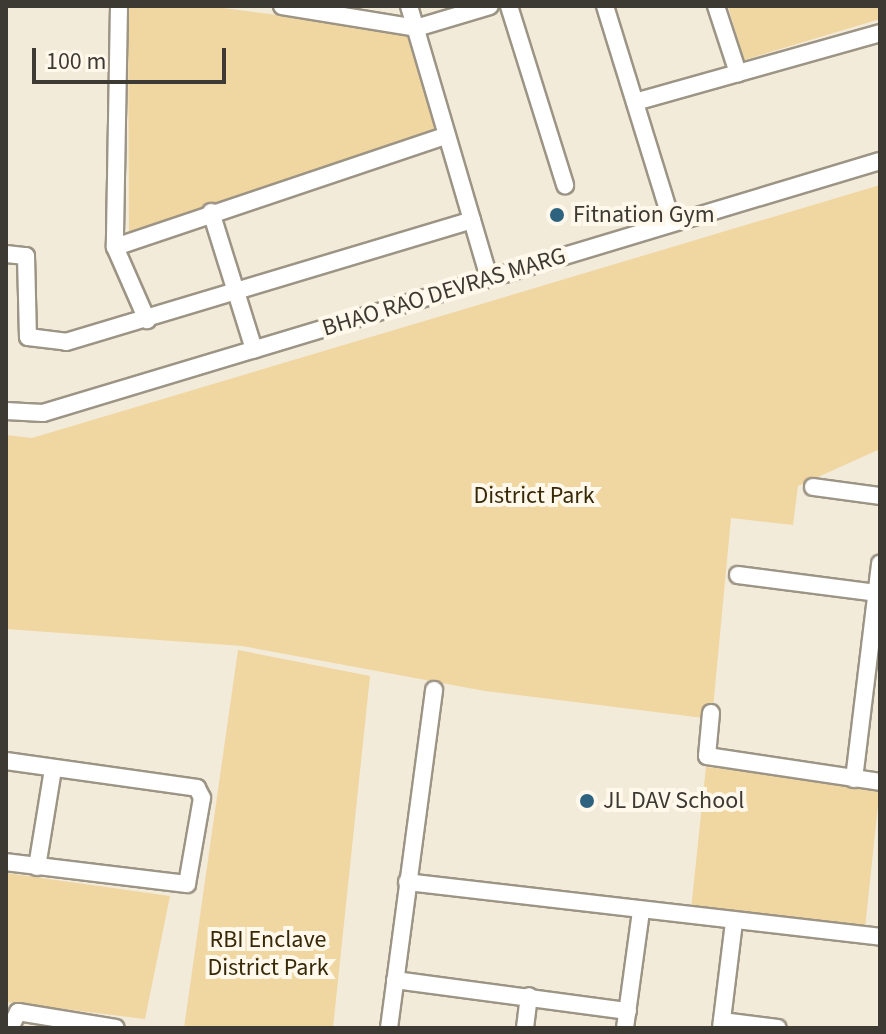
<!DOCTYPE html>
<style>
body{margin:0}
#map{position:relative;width:886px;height:1034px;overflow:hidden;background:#f3ebda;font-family:"Source Sans 3",sans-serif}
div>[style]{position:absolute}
.green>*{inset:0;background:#f0d6a0;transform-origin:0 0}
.roads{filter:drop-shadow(2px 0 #9c9485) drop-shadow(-2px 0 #9c9485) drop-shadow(0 2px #9c9485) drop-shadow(0 -2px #9c9485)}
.minor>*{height:16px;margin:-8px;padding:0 8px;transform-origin:8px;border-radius:8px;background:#fff}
.dots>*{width:22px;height:22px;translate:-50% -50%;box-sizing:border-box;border:4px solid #fff8eb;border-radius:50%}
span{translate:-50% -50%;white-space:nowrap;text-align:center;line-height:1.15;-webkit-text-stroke:8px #fff8eb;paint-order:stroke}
.poi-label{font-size:24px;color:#3d3933}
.left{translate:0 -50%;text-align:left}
.street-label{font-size:24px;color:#3d3933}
.park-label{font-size:24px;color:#372908}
.frame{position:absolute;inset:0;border:8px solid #3d3933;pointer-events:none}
.scale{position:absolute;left:32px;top:48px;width:194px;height:36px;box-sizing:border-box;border:4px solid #3d3933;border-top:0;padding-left:10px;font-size:24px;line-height:28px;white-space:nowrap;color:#3d3933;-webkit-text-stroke:6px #fff8eb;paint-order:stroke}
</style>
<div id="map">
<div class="green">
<i style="clip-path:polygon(128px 6px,207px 6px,409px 32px,438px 128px,129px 236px)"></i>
<i style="clip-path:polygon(728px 6px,880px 6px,880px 19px,744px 60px)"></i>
<i style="clip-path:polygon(880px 185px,880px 449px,798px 486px,793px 525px,731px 518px,712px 719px,485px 691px,242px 646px,6px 629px,6px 435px,32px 438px)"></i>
<i style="clip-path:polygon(238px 650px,370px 676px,333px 1028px,184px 1028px)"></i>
<i style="left:706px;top:767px;width:175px;height:141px;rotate:6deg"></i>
<i style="clip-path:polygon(6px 873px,170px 896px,145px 1019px,6px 1002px)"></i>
</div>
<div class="roads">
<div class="minor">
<i style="left:119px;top:6px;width:241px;rotate:91deg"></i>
<i style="left:115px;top:247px;width:80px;rotate:66.3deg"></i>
<i style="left:282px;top:6px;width:136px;rotate:9.3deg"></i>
<i style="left:416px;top:28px;width:77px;rotate:-16.6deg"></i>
<i style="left:409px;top:6px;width:284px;rotate:73.6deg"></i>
<i style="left:509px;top:6px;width:188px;rotate:72.6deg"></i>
<i style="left:605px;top:6px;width:227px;rotate:72.8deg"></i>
<i style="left:716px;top:6px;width:71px;rotate:71.8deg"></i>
<i style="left:635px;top:102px;width:255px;rotate:-15.7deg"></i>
<i style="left:211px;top:212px;width:144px;rotate:72.6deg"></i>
<i style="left:115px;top:247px;width:350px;rotate:-18.6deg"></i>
<i style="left:6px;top:254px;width:20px;rotate:6deg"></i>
<i style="left:26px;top:256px;width:81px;rotate:88.6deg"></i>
<i style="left:28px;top:337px;width:38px;rotate:7deg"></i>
<i style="left:66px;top:342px;width:424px;rotate:-16.7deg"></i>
<i style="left:6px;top:411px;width:37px;rotate:3deg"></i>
<i style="left:43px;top:413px;width:874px;rotate:-16.76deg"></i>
<i style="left:813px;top:487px;width:68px;rotate:7.7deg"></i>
<i style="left:738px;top:575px;width:139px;rotate:7.4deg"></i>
<i style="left:711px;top:713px;width:43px;rotate:95.3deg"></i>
<i style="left:707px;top:756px;width:175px;rotate:8.5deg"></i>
<i style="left:6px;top:761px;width:193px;rotate:8deg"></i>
<i style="left:197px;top:788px;width:11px;rotate:63deg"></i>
<i style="left:202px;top:798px;width:87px;rotate:99.9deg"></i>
<i style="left:187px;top:884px;width:182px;rotate:-173.1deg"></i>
<i style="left:854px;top:779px;width:217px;rotate:-83.1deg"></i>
<i style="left:37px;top:867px;width:99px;rotate:-80.7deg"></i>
<i style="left:407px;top:882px;width:476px;rotate:6.6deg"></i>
<i style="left:395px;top:980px;width:235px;rotate:7.6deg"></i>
<i style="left:722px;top:1021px;width:56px;rotate:7.1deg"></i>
<i style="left:10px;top:1028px;width:18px;rotate:-63deg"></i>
<i style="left:18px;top:1012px;width:99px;rotate:9.3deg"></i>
<i style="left:389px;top:1028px;width:341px;rotate:-82.4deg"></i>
<i style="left:525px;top:1028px;width:32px;rotate:-83deg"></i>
<i style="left:625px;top:1028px;width:118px;rotate:-82.2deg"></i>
<i style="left:721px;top:1028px;width:107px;rotate:-83deg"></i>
</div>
</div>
<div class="dots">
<i style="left:557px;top:215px;background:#2e637f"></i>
<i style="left:587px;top:801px;background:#2e637f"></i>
</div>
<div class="poi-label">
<span class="left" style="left:573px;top:215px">Fitnation Gym</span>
<span class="left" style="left:603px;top:801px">JL DAV School</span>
</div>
<div class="street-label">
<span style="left:444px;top:292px;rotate:-17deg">BHAO RAO DEVRAS MARG</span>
</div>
<div class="park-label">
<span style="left:534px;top:496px">District Park</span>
<span style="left:268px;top:954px">RBI Enclave<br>District Park</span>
</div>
<div class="frame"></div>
<div class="scale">100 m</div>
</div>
